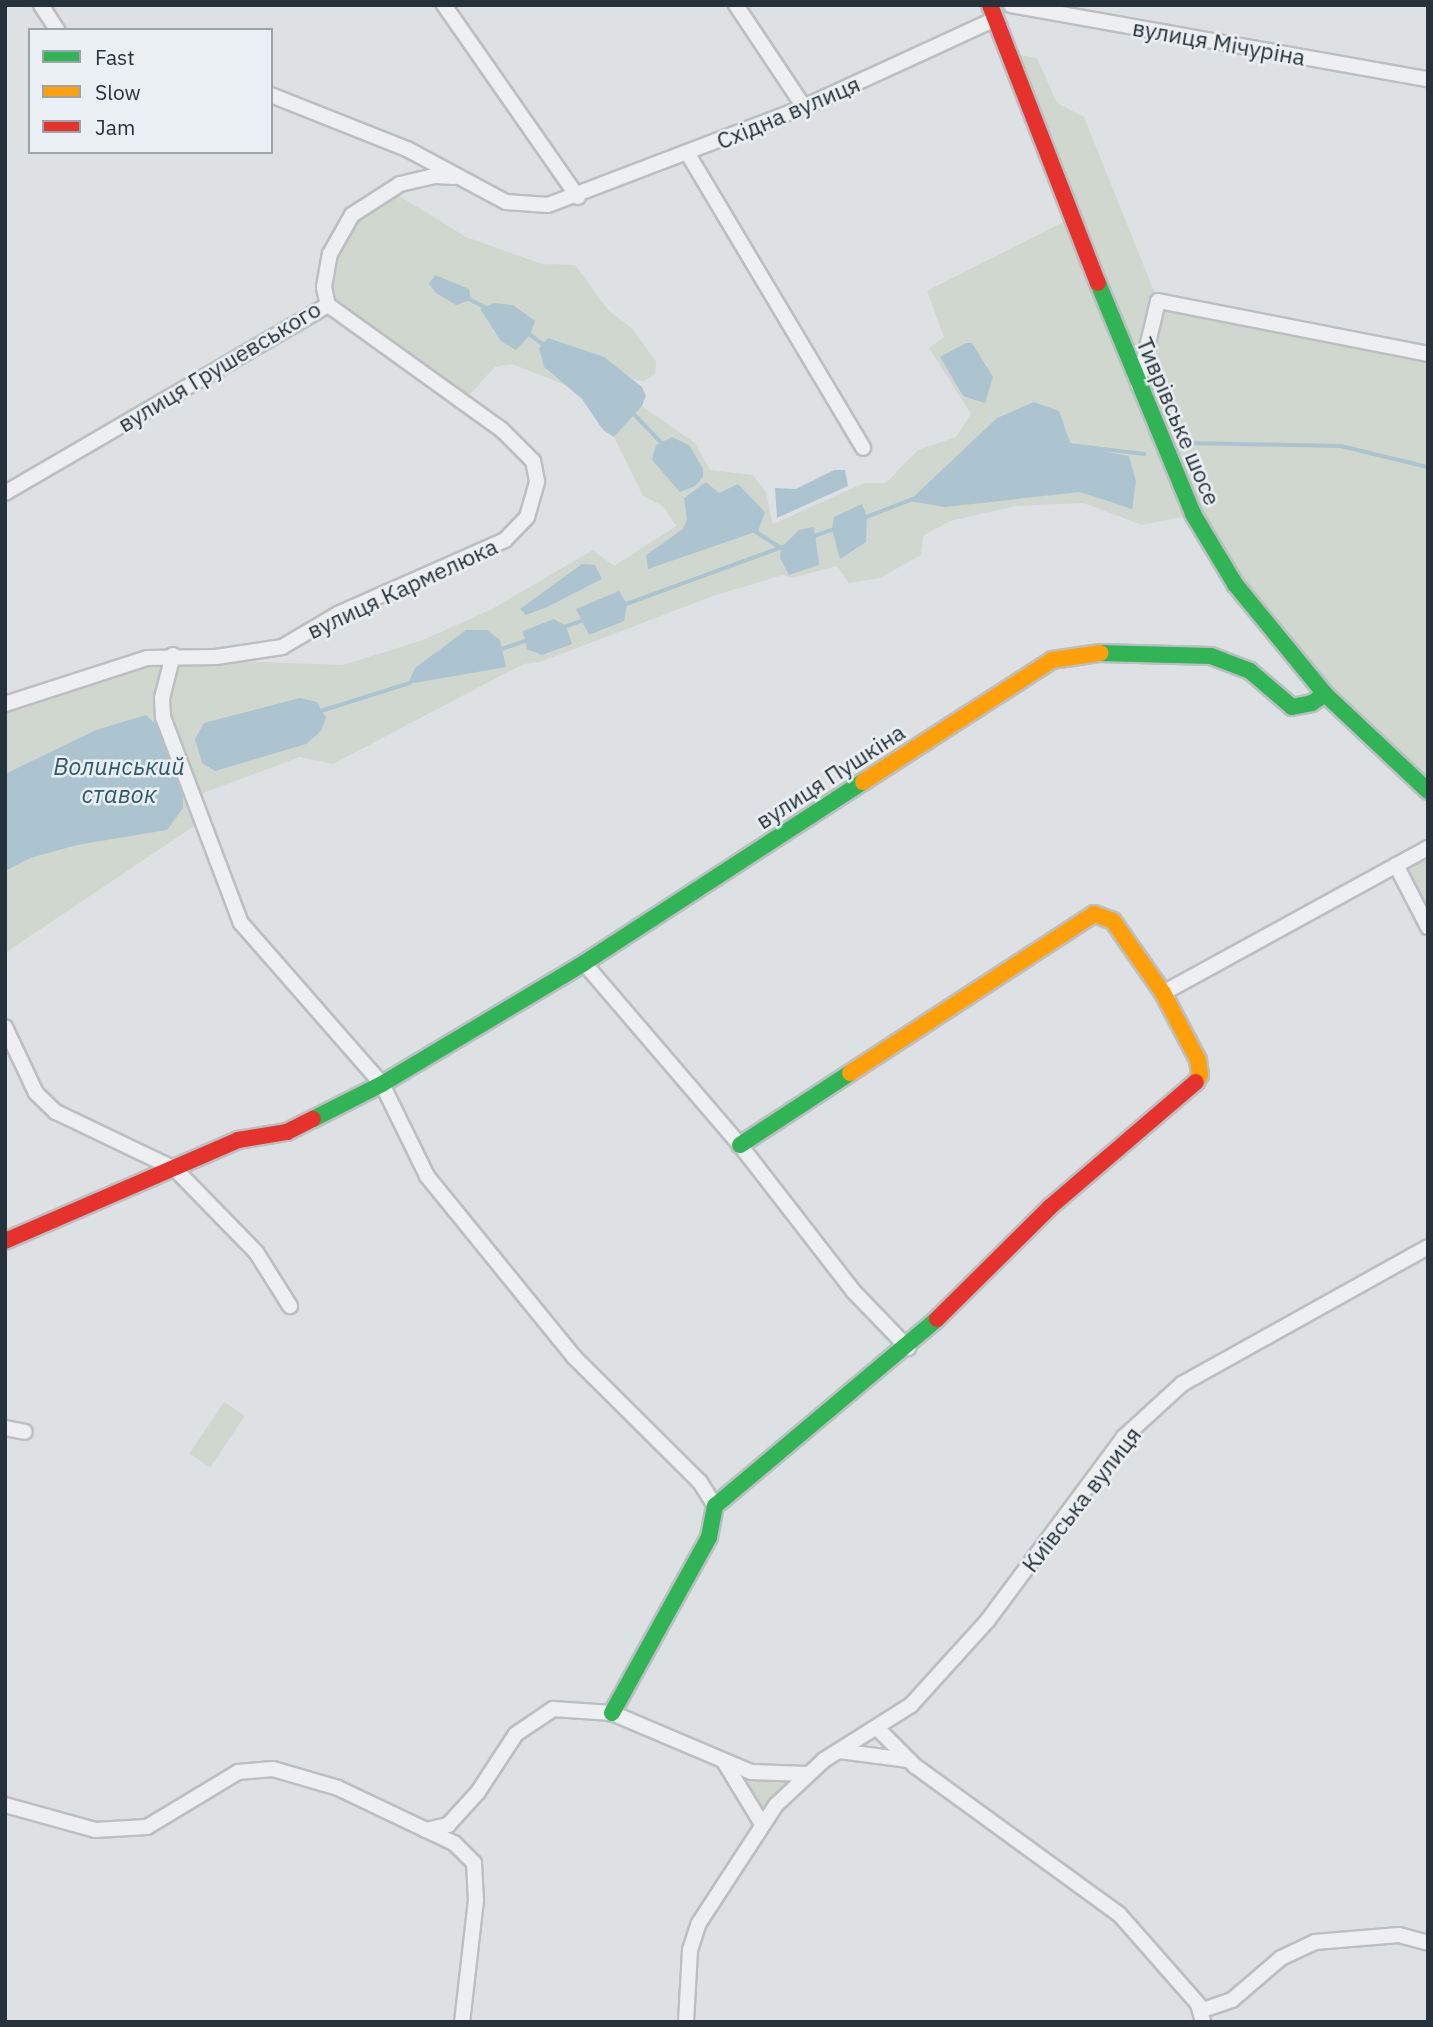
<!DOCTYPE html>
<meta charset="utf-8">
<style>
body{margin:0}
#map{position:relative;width:1433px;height:2027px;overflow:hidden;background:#dee1e4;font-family:"IBM Plex Sans",sans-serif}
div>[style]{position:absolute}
.green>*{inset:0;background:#d0d7cf;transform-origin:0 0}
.water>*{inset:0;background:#acc4cf}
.stream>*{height:3.5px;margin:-1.75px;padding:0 1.75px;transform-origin:1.75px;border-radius:1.75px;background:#acc4cf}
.roads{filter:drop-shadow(2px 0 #bcbfc2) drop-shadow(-2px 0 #bcbfc2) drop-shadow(0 2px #bcbfc2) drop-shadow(0 -2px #bcbfc2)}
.street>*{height:14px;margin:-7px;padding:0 7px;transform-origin:7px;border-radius:7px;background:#edeff0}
.fast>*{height:16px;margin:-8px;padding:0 8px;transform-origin:8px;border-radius:8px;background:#30b455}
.slow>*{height:16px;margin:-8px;padding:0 8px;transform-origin:8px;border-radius:8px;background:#ff9f0a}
.jam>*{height:16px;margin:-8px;padding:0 8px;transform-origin:8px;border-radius:8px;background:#e5322d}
span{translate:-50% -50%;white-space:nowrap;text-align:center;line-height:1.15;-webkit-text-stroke:5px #ebf0f4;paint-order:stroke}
.street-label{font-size:23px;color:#26323b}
.water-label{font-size:24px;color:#31596e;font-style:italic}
.frame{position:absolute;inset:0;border:7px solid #26323b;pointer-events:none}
.legend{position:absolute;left:28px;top:28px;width:245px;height:126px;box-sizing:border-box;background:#ebf0f4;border:2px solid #9ca4aa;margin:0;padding:9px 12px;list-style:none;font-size:21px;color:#26323b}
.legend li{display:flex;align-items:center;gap:14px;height:35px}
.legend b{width:35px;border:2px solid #9ca4aa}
</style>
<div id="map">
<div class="green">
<i style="clip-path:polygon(1009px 53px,1037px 58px,1057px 103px,1084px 117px,1158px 301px,1428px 353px,1428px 791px,1325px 694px,1193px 515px,1142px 525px,1083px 503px,1016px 506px,950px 521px,923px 536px,921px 555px,880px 578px,849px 583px,837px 566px,792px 578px,783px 575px,716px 595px,540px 662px,523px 664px,333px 764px,300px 757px,203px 793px,203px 820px,5px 953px,5px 704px,147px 658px,343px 665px,423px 640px,492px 609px,593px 550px,614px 566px,676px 526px,663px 506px,643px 496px,614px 437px,642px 406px,695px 443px,710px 470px,753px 475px,766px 492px,773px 524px,864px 483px,886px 483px,918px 450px,956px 437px,971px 414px,929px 348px,944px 337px,927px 291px,1073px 217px)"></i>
<i style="clip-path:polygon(396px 194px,466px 237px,542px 264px,575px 265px,609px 311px,633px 329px,656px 362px,655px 374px,644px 381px,636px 380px,560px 345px,540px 355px,547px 371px,568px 386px,512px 364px,495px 367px,469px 395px,439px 385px,328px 305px,325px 271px,342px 227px)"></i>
<i style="clip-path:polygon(1428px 848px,1428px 927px,1396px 865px)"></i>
<i style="left:224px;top:1402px;width:25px;height:62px;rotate:34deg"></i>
<i style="clip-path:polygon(725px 1763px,807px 1774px,762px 1824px)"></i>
</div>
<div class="water">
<i style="clip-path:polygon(435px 275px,469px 289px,471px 300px,456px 305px,436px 293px,429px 284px)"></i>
<i style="clip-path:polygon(494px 303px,513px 305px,535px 321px,530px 335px,516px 350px,501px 341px,480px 309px)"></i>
<i style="clip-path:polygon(548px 338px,604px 357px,642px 387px,646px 396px,642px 406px,614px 437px,603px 430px,582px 399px,544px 367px,539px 348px)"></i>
<i style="clip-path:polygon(966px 343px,972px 343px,993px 377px,985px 403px,963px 396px,940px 357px)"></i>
<i style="clip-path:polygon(1034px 402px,1059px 411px,1071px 445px,1129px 456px,1136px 482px,1132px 509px,1080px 492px,945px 507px,909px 501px,997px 418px)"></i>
<i style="clip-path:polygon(672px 437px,689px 445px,703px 469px,703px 477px,695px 486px,680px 492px,652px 460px,656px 445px)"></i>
<i style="clip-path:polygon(834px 470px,845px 470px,848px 486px,777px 518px,775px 488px,796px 489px)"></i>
<i style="clip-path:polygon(706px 482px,719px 493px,738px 484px,765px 512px,758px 531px,648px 569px,646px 555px,683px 529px,687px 519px,684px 498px)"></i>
<i style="clip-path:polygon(862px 504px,867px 517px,866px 542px,840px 559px,832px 529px,834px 517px)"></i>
<i style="clip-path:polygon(814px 527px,819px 565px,789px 575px,780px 558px,781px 548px,799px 530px)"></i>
<i style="clip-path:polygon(582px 564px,595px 565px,602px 579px,547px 607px,526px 615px,520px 609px)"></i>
<i style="clip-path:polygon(619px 591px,627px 604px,624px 621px,589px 635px,576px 609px)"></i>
<i style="clip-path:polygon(554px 619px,566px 626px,572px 644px,542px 655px,527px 649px,523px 631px)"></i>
<i style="clip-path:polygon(466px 630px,487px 630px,500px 640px,506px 667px,408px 684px,415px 668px)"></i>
<i style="clip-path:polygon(300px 698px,317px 702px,326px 718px,321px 731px,306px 744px,215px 771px,202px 763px,195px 739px,204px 723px)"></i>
<i style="clip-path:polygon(146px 715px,160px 728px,183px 793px,183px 808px,167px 830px,77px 845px,30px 858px,5px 871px,5px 774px,96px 730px)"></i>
</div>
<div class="stream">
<i style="left:469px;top:299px;width:20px;rotate:27deg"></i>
<i style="left:529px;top:334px;width:17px;rotate:36deg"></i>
<i style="left:632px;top:412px;width:45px;rotate:45.9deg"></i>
<i style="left:1187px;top:443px;width:154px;rotate:1.1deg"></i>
<i style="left:1341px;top:446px;width:89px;rotate:13.6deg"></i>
<i style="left:1069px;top:445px;width:76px;rotate:6.8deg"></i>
<i style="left:864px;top:518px;width:53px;rotate:-21.2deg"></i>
<i style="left:755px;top:531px;width:31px;rotate:33deg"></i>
<i style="left:812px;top:537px;width:23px;rotate:-20deg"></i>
<i style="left:624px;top:605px;width:171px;rotate:-20.1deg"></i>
<i style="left:562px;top:628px;width:23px;rotate:-20deg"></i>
<i style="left:499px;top:650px;width:28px;rotate:-19deg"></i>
<i style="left:321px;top:711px;width:93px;rotate:-17.5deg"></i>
</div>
<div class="roads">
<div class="street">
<i style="left:41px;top:5px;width:30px;rotate:57deg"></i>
<i style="left:444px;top:5px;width:234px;rotate:55.1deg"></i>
<i style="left:736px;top:5px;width:123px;rotate:56.3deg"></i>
<i style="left:1011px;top:5px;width:424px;rotate:10.1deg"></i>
<i style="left:271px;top:95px;width:146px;rotate:21.7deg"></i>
<i style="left:407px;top:149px;width:112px;rotate:28.2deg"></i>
<i style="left:506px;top:202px;width:42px;rotate:4.1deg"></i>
<i style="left:548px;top:205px;width:274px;rotate:-20.9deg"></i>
<i style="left:804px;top:107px;width:210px;rotate:-24.7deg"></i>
<i style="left:688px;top:154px;width:342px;rotate:59.2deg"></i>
<i style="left:1138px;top:385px;width:86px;rotate:-76.6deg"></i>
<i style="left:1158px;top:301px;width:275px;rotate:11.1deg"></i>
<i style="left:5px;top:493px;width:374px;rotate:-30.2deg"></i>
<i style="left:328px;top:305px;width:18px;rotate:-103deg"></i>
<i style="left:324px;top:287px;width:34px;rotate:-80deg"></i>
<i style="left:330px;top:254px;width:45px;rotate:-60.6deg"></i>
<i style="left:352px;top:215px;width:57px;rotate:-32.9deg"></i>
<i style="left:400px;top:184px;width:37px;rotate:-13deg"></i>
<i style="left:436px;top:176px;width:18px;rotate:3deg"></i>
<i style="left:173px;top:655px;width:44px;rotate:104.3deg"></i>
<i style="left:162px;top:698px;width:19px;rotate:87deg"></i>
<i style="left:163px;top:717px;width:220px;rotate:69.3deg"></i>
<i style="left:241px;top:923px;width:214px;rotate:48.8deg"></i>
<i style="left:382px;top:1084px;width:102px;rotate:63.9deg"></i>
<i style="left:427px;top:1176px;width:233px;rotate:50.9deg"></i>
<i style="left:574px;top:1357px;width:177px;rotate:44.8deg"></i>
<i style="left:700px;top:1482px;width:28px;rotate:58deg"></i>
<i style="left:5px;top:704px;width:149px;rotate:-17.9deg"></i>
<i style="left:147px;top:658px;width:69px;rotate:-0.8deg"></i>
<i style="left:216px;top:657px;width:67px;rotate:-8.6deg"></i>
<i style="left:282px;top:647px;width:65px;rotate:-30.5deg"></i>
<i style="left:338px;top:614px;width:183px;rotate:-23.9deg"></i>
<i style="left:505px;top:540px;width:32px;rotate:-46deg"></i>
<i style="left:527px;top:517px;width:37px;rotate:-74deg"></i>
<i style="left:537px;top:481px;width:20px;rotate:-101deg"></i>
<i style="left:533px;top:461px;width:44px;rotate:-135deg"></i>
<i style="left:502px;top:430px;width:214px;rotate:-144.3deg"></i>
<i style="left:1396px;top:865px;width:70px;rotate:62.7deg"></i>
<i style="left:584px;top:963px;width:240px;rotate:49.4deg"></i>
<i style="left:740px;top:1145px;width:186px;rotate:52.2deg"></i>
<i style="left:854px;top:1292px;width:78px;rotate:46deg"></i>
<i style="left:1163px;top:993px;width:302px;rotate:-28.7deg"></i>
<i style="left:5px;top:1027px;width:73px;rotate:64.8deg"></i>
<i style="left:36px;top:1093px;width:28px;rotate:44deg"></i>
<i style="left:56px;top:1112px;width:132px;rotate:25.6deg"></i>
<i style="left:175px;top:1169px;width:116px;rotate:45.7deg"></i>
<i style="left:256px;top:1252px;width:64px;rotate:57.8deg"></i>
<i style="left:5px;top:1428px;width:20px;rotate:11deg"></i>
<i style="left:877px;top:1728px;width:54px;rotate:45deg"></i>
<i style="left:915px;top:1766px;width:252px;rotate:36deg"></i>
<i style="left:1119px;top:1914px;width:120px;rotate:48.7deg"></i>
<i style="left:1198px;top:2004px;width:19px;rotate:74deg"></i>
<i style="left:839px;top:1751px;width:69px;rotate:7.5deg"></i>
<i style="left:725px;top:1763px;width:71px;rotate:58.8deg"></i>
<i style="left:5px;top:1805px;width:93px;rotate:15.5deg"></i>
<i style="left:95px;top:1830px;width:52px;rotate:-3.3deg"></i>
<i style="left:147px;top:1827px;width:106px;rotate:-31.1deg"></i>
<i style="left:238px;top:1772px;width:35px;rotate:-5deg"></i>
<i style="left:273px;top:1769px;width:68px;rotate:16.3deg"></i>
<i style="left:338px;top:1788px;width:98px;rotate:25.5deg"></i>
<i style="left:426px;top:1830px;width:23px;rotate:-13deg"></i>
<i style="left:448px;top:1825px;width:45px;rotate:-47.7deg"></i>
<i style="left:478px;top:1792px;width:69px;rotate:-56.8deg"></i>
<i style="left:516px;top:1734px;width:45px;rotate:-34deg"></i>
<i style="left:553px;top:1709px;width:59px;rotate:3.9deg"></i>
<i style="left:612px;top:1713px;width:151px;rotate:23deg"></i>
<i style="left:751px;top:1772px;width:56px;rotate:2deg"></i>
<i style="left:426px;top:1830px;width:31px;rotate:25deg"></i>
<i style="left:454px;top:1843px;width:28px;rotate:45deg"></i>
<i style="left:474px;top:1863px;width:37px;rotate:87deg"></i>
<i style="left:476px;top:1900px;width:123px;rotate:96.5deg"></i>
<i style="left:1203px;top:2010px;width:31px;rotate:-19deg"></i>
<i style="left:1232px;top:2000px;width:65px;rotate:-40.6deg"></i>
<i style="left:1281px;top:1958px;width:38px;rotate:-25deg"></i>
<i style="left:1315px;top:1942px;width:84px;rotate:-4.8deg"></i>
<i style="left:1399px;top:1935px;width:30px;rotate:15deg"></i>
<i style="left:686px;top:2022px;width:72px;rotate:-86.8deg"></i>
<i style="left:690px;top:1950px;width:28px;rotate:-72deg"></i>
<i style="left:699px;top:1923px;width:141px;rotate:-56.9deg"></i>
<i style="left:776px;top:1805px;width:66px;rotate:-43.2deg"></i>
<i style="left:824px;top:1760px;width:103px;rotate:-32.3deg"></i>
<i style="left:911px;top:1705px;width:115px;rotate:-47.8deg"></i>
<i style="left:988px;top:1620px;width:228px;rotate:-53.4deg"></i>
<i style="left:1124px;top:1437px;width:79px;rotate:-42.4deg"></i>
<i style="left:1182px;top:1384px;width:282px;rotate:-29.1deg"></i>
</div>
<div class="fast">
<i style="left:1098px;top:283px;width:250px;rotate:67.6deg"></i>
<i style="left:1193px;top:514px;width:82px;rotate:59deg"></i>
<i style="left:1235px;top:584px;width:142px;rotate:50.7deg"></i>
<i style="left:1325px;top:694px;width:141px;rotate:43.3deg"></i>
<i style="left:1100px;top:653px;width:111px;rotate:1.5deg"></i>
<i style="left:1211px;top:656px;width:42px;rotate:21deg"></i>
<i style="left:1250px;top:671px;width:55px;rotate:40.6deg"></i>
<i style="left:1292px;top:707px;width:20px;rotate:-11deg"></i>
<i style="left:1312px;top:703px;width:16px;rotate:-35deg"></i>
<i style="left:313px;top:1119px;width:77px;rotate:-26.9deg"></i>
<i style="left:382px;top:1084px;width:235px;rotate:-30.9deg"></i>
<i style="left:584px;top:963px;width:333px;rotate:-33deg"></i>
<i style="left:740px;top:1145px;width:131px;rotate:-33.2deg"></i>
<i style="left:612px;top:1713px;width:201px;rotate:-61.1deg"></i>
<i style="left:709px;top:1537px;width:32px;rotate:-79deg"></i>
<i style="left:715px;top:1506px;width:290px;rotate:-40.1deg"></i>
</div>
<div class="slow">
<i style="left:863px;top:782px;width:225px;rotate:-32.8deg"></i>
<i style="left:1052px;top:660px;width:49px;rotate:-8.3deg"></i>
<i style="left:850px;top:1073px;width:291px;rotate:-33.1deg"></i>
<i style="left:1094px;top:914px;width:20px;rotate:20deg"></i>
<i style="left:1113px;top:921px;width:88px;rotate:55.2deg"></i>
<i style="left:1163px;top:993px;width:76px;rotate:62.4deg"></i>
<i style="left:1198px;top:1060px;width:15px;rotate:82deg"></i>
<i style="left:1200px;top:1075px;width:8px;rotate:120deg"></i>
</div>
<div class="jam">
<i style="left:990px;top:5px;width:298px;rotate:68.8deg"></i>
<i style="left:5px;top:1241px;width:254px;rotate:-23.4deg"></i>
<i style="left:238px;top:1140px;width:50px;rotate:-9.3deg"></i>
<i style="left:287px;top:1132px;width:29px;rotate:-27deg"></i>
<i style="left:937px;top:1319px;width:159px;rotate:-44.7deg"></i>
<i style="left:1050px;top:1207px;width:192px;rotate:-40.6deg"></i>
</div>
</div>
<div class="street-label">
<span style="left:1219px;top:42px;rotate:10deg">вулиця Мічуріна</span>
<span style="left:788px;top:112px;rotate:-23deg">Східна вулиця</span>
<span style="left:219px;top:366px;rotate:-31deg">вулиця Грушевського</span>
<span style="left:1179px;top:421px;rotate:67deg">Тиврівське шосе</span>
<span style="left:402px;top:588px;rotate:-25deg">вулиця Кармелюка</span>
<span style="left:830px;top:776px;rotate:-33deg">вулиця Пушкіна</span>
<span style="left:1081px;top:1499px;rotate:-52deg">Київська вулиця</span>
</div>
<div class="water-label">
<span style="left:119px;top:781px">Волинський<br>ставок</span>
</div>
<div class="frame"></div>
<ul class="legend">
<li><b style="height:9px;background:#30b455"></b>Fast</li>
<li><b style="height:9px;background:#ff9f0a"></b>Slow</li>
<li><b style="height:9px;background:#e5322d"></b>Jam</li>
</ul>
</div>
